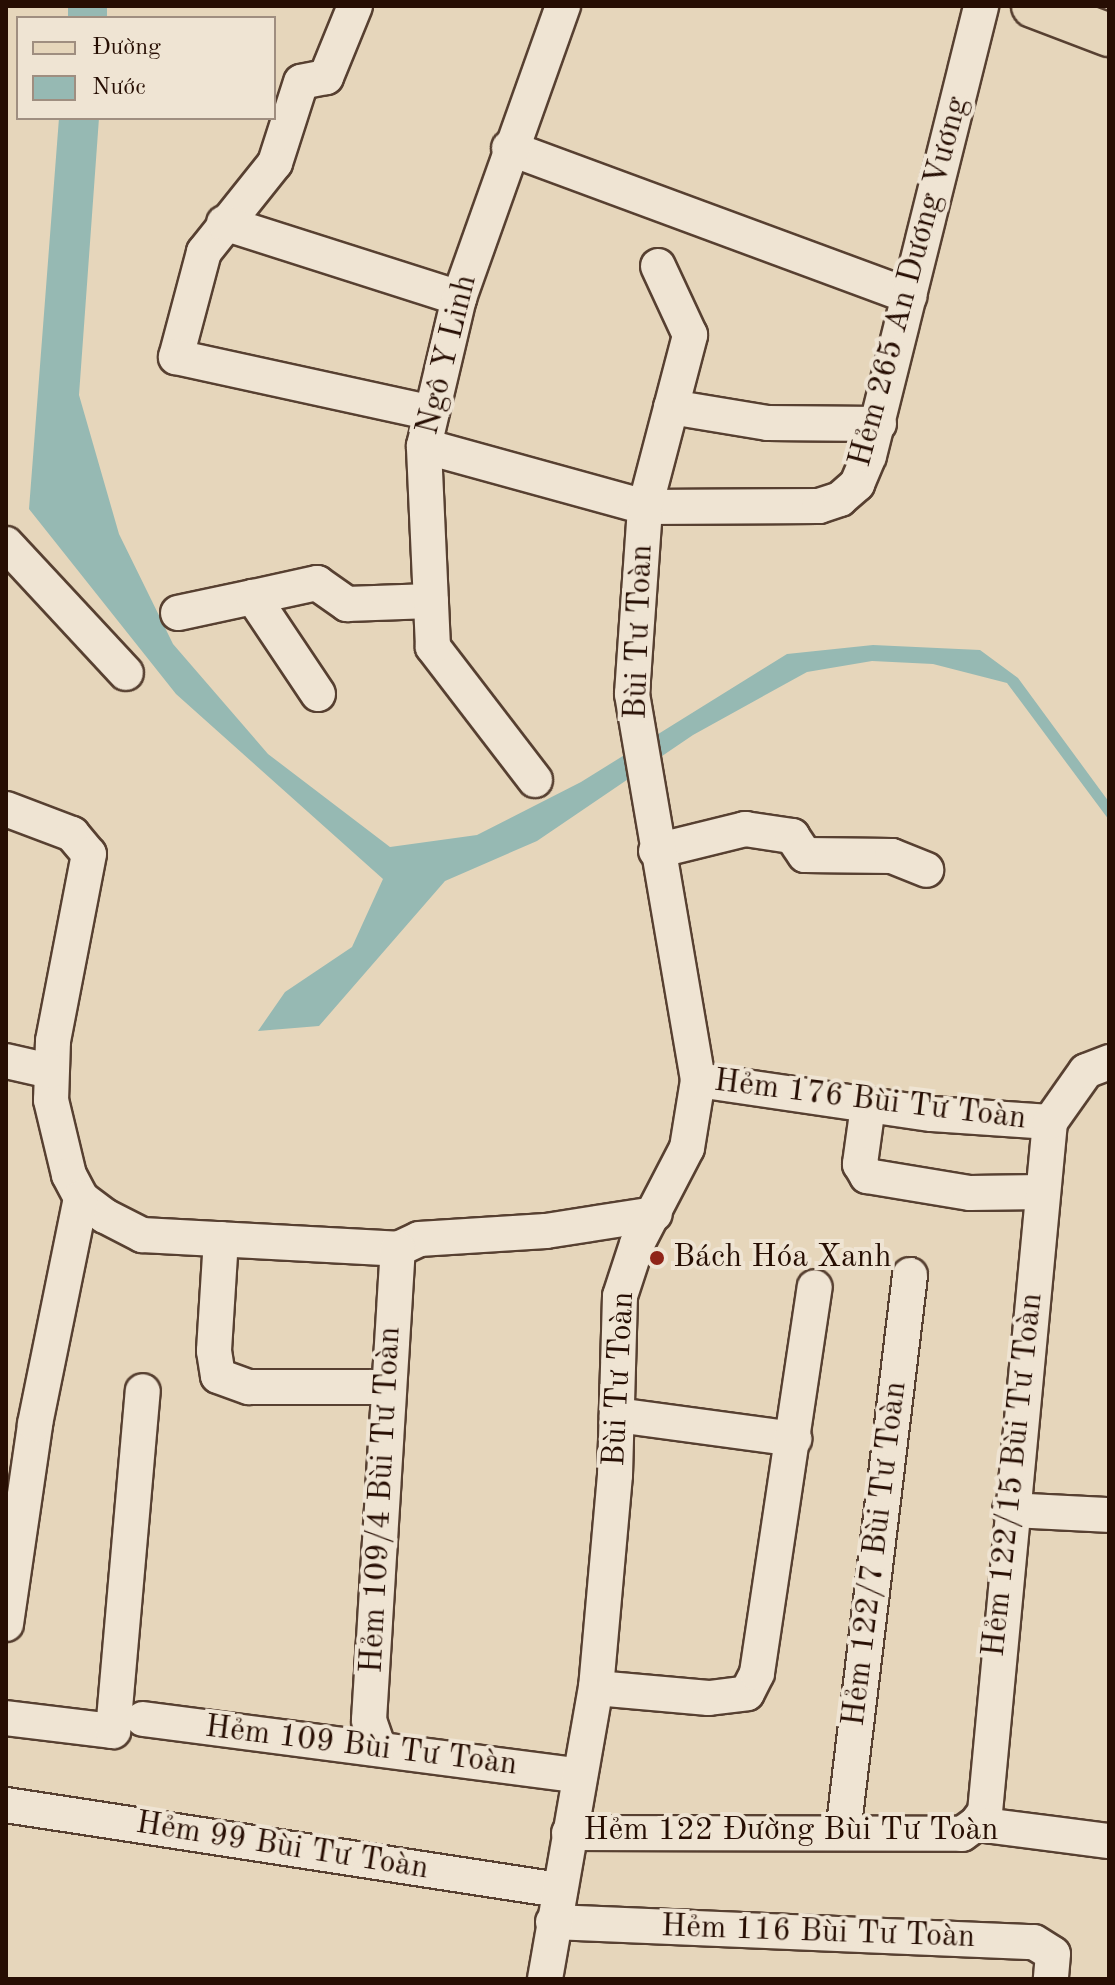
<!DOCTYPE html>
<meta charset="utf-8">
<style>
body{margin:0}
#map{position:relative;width:1115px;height:1985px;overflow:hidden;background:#e6d6bb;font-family:"Old Standard TT",serif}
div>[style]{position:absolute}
.water>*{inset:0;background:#96b9b3;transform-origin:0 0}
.roads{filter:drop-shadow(2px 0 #574031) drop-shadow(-2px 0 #574031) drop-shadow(0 2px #574031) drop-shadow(0 -2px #574031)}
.minor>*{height:34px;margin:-17px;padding:0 17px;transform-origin:17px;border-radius:17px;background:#efe4d3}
.major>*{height:42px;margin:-21px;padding:0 21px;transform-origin:21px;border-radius:21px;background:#e6d6bb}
.dots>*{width:22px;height:22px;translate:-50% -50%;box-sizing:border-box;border:4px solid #efe4d3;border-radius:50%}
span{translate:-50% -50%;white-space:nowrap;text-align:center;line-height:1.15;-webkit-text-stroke:8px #efe4d3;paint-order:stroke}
.street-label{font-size:32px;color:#270e03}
.poi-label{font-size:32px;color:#270e03}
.left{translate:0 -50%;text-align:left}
.frame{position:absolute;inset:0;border:8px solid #270e03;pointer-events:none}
.legend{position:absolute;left:16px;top:16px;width:260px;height:104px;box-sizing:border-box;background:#efe4d3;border:2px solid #9f8e80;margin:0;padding:10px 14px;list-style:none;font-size:24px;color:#270e03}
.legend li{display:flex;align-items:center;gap:16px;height:40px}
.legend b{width:40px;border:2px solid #9f8e80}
</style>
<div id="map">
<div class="water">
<i style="left:68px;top:6px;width:39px;height:12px"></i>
<i style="clip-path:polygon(59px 118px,99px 118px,79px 395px,119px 534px,173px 644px,268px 754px,390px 847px,477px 835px,581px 782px,787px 654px,873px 645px,980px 650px,1018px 678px,1109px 802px,1109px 820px,1007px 683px,933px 664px,872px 661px,807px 672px,693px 735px,537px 841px,445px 881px,319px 1026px,258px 1031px,285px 992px,352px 947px,383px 879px,176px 694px,29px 509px)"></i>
</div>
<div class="roads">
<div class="minor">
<i style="left:355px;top:6px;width:77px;rotate:112.2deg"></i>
<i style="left:326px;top:77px;width:25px;rotate:169deg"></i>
<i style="left:301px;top:82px;width:85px;rotate:107.8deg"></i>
<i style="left:275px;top:163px;width:114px;rotate:128.6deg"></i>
<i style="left:204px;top:252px;width:109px;rotate:104.9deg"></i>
<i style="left:176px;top:357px;width:259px;rotate:12.3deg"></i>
<i style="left:509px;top:148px;width:427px;rotate:20.3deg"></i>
<i style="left:224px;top:223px;width:247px;rotate:17.7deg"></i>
<i style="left:671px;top:407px;width:98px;rotate:9.4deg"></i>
<i style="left:768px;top:423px;width:111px;rotate:0.5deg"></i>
<i style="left:424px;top:446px;width:229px;rotate:15.4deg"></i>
<i style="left:645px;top:507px;width:174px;rotate:-0.3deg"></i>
<i style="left:819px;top:506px;width:22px;rotate:-18deg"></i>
<i style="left:840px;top:499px;width:23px;rotate:-41deg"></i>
<i style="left:857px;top:484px;width:30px;rotate:-67deg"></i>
<i style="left:869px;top:456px;width:464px;rotate:-76deg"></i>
<i style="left:6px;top:544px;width:176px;rotate:47.1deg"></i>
<i style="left:178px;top:613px;width:77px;rotate:-12deg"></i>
<i style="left:318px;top:694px;width:117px;rotate:-123.8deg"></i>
<i style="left:253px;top:597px;width:66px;rotate:-12.3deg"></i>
<i style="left:317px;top:583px;width:37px;rotate:35deg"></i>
<i style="left:347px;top:604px;width:84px;rotate:-2deg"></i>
<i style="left:535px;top:780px;width:168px;rotate:-127.5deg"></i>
<i style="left:433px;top:647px;width:201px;rotate:-92.6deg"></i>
<i style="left:424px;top:446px;width:152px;rotate:-76.7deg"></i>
<i style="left:459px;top:298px;width:310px;rotate:-70.4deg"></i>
<i style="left:6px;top:809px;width:71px;rotate:20.7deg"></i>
<i style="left:72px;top:834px;width:26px;rotate:50deg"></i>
<i style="left:89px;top:854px;width:190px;rotate:100.9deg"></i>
<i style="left:53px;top:1041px;width:59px;rotate:91.9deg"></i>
<i style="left:51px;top:1100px;width:77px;rotate:76.5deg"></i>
<i style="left:69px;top:1175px;width:26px;rotate:62deg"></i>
<i style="left:81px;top:1198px;width:30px;rotate:37deg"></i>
<i style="left:105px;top:1216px;width:42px;rotate:27.2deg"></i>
<i style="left:142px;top:1235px;width:256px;rotate:3.1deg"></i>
<i style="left:398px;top:1249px;width:23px;rotate:-25deg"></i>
<i style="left:419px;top:1239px;width:127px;rotate:-3.6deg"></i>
<i style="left:546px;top:1231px;width:110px;rotate:-8.9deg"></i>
<i style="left:656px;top:851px;width:92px;rotate:-13.9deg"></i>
<i style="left:745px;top:829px;width:48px;rotate:8.5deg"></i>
<i style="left:792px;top:836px;width:23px;rotate:56deg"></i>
<i style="left:805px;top:855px;width:87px;rotate:0.7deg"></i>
<i style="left:892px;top:856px;width:37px;rotate:22deg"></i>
<i style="left:6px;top:1061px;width:45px;rotate:12.8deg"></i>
<i style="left:698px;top:1080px;width:236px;rotate:8.3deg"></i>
<i style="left:932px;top:1114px;width:118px;rotate:3.9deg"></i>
<i style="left:868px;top:1106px;width:59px;rotate:97.9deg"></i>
<i style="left:860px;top:1164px;width:14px;rotate:60deg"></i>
<i style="left:867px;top:1176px;width:104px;rotate:9.4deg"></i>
<i style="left:970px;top:1193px;width:73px;rotate:-0.8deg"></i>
<i style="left:221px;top:1239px;width:112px;rotate:93.6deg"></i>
<i style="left:214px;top:1351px;width:25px;rotate:81deg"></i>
<i style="left:218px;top:1376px;width:33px;rotate:20deg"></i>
<i style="left:249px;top:1387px;width:138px"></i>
<i style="left:617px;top:1415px;width:179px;rotate:7.7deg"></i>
<i style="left:1010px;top:1510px;width:99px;rotate:2.9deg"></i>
<i style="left:6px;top:1624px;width:202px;rotate:-81.7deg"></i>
<i style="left:35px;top:1424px;width:231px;rotate:-78.5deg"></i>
<i style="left:596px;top:1688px;width:113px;rotate:5.1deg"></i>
<i style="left:709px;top:1698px;width:38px;rotate:-7deg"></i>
<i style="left:747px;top:1693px;width:22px;rotate:-63deg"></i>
<i style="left:757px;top:1673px;width:390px;rotate:-81.5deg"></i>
<i style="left:6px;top:1718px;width:108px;rotate:6.9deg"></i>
<i style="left:113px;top:1731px;width:341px;rotate:-85deg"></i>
<i style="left:143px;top:1719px;width:440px;rotate:7.4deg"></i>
<i style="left:379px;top:1749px;width:31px;rotate:-109deg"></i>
<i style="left:369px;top:1720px;width:472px;rotate:-86.5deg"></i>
<i style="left:6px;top:1805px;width:559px;rotate:8.74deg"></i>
<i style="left:976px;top:1824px;width:15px;rotate:-53deg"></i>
<i style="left:985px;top:1812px;width:693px;rotate:-84.62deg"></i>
<i style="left:1050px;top:1122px;width:62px;rotate:-54.8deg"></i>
<i style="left:1086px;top:1071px;width:25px;rotate:-21deg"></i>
<i style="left:569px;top:1833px;width:393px;rotate:0.1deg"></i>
<i style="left:962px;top:1834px;width:17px;rotate:-36deg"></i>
<i style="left:976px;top:1824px;width:134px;rotate:7.3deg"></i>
<i style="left:843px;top:1833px;width:562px;rotate:-83.15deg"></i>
<i style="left:553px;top:1922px;width:481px;rotate:2.4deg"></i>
<i style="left:1034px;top:1942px;width:22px;rotate:32deg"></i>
<i style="left:1053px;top:1954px;width:25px;rotate:95deg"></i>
<i style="left:545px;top:1979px;width:295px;rotate:-80.1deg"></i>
<i style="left:596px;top:1688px;width:214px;rotate:-84.9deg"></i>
<i style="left:615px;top:1475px;width:179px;rotate:-88.4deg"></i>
<i style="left:620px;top:1296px;width:55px;rotate:-71.9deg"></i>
<i style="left:637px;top:1244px;width:108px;rotate:-62.5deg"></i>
<i style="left:687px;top:1148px;width:69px;rotate:-80.8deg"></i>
<i style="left:698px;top:1080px;width:392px;rotate:-99.7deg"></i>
<i style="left:632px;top:694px;width:187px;rotate:-86deg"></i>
<i style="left:645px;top:507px;width:178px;rotate:-75.3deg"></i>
<i style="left:690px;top:335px;width:76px;rotate:-114.9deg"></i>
</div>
<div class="major">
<i style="left:1033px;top:6px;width:81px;rotate:20.9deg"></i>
</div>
</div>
<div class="dots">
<i style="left:657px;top:1258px;background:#8f2418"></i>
</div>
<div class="street-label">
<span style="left:910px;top:282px;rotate:-75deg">Hẻm 265 An Dương Vương</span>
<span style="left:448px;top:355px;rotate:-76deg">Ngô Y Linh</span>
<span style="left:640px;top:632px;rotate:-88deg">Bùi Tư Toàn</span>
<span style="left:870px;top:1101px;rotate:7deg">Hẻm 176 Bùi Tư Toàn</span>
<span style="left:620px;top:1379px;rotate:-87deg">Bùi Tư Toàn</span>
<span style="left:1014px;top:1475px;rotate:-84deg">Hẻm 122/15 Bùi Tư Toàn</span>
<span style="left:382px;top:1500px;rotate:-87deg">Hẻm 109/4 Bùi Tư Toàn</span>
<span style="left:876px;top:1554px;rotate:-83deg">Hẻm 122/7 Bùi Tư Toàn</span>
<span style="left:361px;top:1747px;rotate:7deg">Hẻm 109 Bùi Tư Toàn</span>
<span style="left:791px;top:1831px">Hẻm 122 Đường Bùi Tư Toàn</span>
<span style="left:282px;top:1847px;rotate:9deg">Hẻm 99 Bùi Tư Toàn</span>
<span style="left:818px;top:1933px;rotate:2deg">Hẻm 116 Bùi Tư Toàn</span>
</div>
<div class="poi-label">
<span class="left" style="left:673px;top:1258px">Bách Hóa Xanh</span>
</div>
<div class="frame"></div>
<ul class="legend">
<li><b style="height:10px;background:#e6d6bb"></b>Đường</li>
<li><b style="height:22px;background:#96b9b3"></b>Nước</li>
</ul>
</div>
